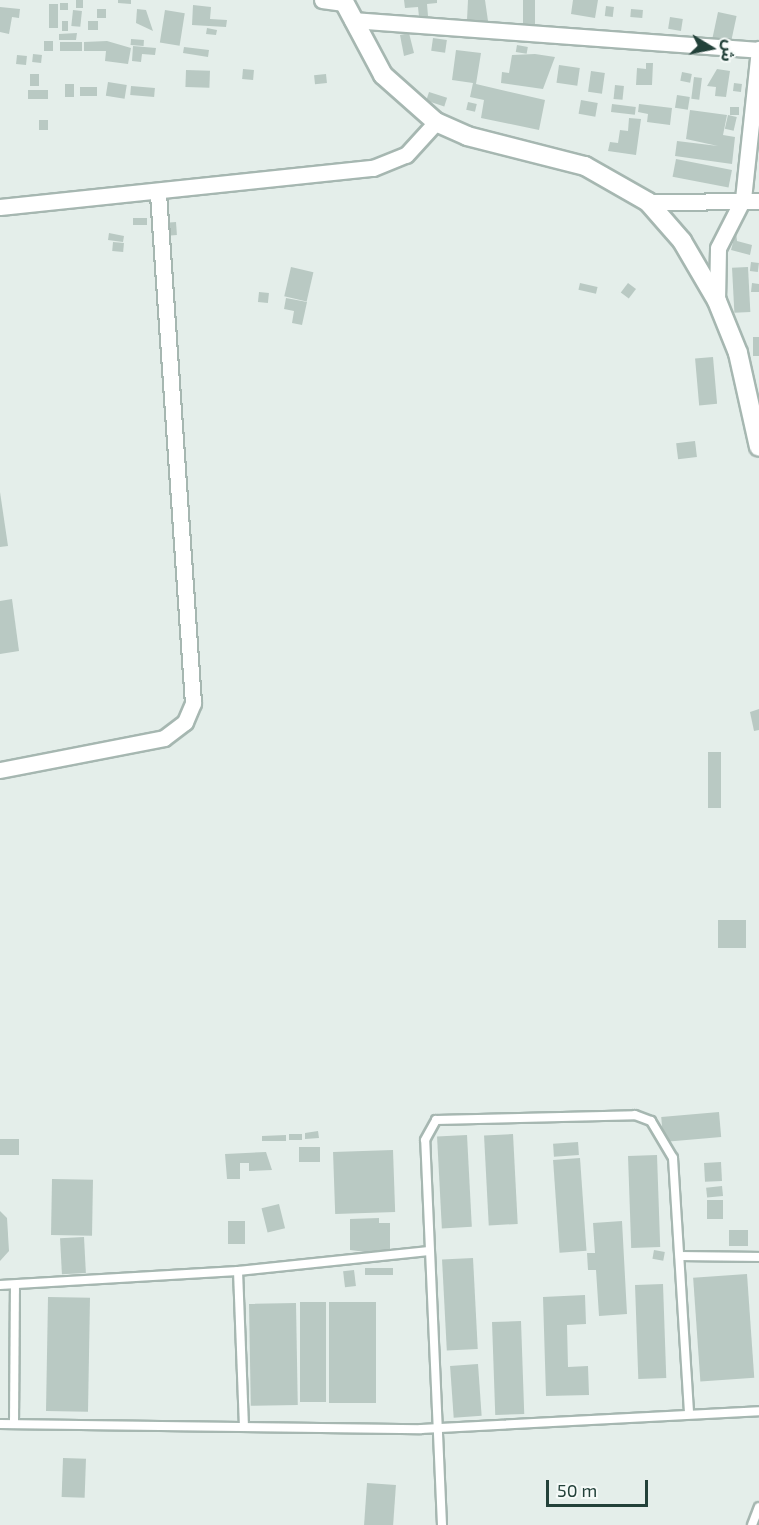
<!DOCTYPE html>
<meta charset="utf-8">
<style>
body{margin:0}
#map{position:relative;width:759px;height:1525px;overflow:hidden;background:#e4eeea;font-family:"Exo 2","Noto Sans Arabic",sans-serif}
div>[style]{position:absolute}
.building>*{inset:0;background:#b9c9c3;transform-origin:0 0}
.roads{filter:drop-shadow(2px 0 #a6b7b1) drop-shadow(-2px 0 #a6b7b1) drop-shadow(0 2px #a6b7b1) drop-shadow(0 -2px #a6b7b1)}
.lane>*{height:8px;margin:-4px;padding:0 4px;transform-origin:4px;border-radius:4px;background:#fff}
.street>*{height:15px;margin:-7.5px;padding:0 7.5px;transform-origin:7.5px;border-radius:7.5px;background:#fff}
.secondary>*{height:18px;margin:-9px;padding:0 9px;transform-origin:9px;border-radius:9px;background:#fff}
span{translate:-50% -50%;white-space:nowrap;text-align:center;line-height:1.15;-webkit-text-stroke:4.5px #f5faf8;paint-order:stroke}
.north{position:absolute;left:681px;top:18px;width:60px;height:60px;-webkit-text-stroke:4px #f5faf8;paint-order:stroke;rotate:100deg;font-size:16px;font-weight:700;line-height:24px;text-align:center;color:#224139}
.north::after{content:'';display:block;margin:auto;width:21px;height:27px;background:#224139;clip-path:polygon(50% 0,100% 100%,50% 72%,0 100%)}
.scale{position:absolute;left:546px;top:1480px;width:102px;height:27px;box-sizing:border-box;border:3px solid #224139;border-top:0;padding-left:8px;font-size:18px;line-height:21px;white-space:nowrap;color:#224139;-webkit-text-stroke:4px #f5faf8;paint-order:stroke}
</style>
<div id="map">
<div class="building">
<i style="left:76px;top:0;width:7px;height:8px"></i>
<i style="clip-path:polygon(118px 0,131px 0,131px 4px,118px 3px)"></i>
<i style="clip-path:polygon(404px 0,437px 0,437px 3px,427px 4px,428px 16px,419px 17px,418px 7px,405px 8px)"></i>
<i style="clip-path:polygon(468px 0,485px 0,488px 21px,467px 20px)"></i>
<i style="left:523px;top:0;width:12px;height:24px"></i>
<i style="clip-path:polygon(573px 0,598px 0,595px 18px,571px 14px)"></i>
<i style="left:60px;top:3px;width:8px;height:7px"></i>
<i style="left:49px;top:4px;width:9px;height:24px"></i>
<i style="clip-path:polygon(193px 5px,211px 7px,210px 19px,227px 20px,226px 27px,192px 25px)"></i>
<i style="left:606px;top:6px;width:8px;height:10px;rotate:7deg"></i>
<i style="clip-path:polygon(0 7px,20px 9px,19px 18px,12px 17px,9px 34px,0 32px)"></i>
<i style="left:97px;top:9px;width:9px;height:9px"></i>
<i style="clip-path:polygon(137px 9px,146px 10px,153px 31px,136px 23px)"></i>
<i style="left:631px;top:9px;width:12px;height:8px;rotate:5deg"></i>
<i style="left:73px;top:10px;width:9px;height:16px;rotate:6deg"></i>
<i style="left:165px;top:10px;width:20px;height:33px;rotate:9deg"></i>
<i style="left:718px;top:12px;width:19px;height:27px;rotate:12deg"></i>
<i style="left:670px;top:17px;width:13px;height:12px;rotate:9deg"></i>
<i style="left:62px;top:21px;width:6px;height:10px"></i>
<i style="left:88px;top:21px;width:10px;height:9px"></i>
<i style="clip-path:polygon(207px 28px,217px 30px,216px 35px,206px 34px)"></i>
<i style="clip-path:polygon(77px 33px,76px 40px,59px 40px,59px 34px)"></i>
<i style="clip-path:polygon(409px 33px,414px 53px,404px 56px,400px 35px)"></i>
<i style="left:433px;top:38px;width:14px;height:13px;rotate:8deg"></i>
<i style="left:131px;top:39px;width:13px;height:6px;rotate:4deg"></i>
<i style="left:44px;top:41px;width:9px;height:10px"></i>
<i style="clip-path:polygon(107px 41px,131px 48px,128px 64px,105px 61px,106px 51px,84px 51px,84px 42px)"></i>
<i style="left:60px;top:42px;width:22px;height:9px"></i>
<i style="left:517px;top:45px;width:11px;height:7px;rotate:10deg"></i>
<i style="clip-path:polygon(133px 46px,156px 48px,155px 55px,142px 54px,141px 62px,132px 61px)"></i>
<i style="clip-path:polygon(184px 47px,209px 50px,208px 57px,183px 53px)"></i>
<i style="clip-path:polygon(456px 50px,481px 53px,476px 84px,545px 100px,539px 130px,481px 118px,484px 100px,470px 97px,473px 83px,452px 80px)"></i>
<i style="left:33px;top:54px;width:9px;height:8px;rotate:6deg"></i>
<i style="clip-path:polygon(535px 54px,555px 57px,543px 89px,501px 83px,502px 72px,509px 73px,512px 55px)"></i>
<i style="left:17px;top:55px;width:10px;height:9px;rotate:6deg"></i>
<i style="clip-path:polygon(646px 63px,653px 63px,652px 85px,636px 85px,637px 68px,646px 69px)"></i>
<i style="left:559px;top:65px;width:21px;height:18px;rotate:8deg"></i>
<i style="left:243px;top:69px;width:11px;height:10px;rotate:5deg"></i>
<i style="clip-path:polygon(717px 69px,730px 71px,726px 97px,715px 96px,716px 87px,707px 86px)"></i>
<i style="left:186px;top:70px;width:24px;height:17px;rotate:2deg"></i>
<i style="left:591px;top:71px;width:14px;height:21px;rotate:8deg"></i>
<i style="left:682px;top:72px;width:10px;height:9px;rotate:11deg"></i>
<i style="left:30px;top:74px;width:9px;height:12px"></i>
<i style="left:326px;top:74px;width:9px;height:12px;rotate:84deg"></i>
<i style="left:694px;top:77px;width:8px;height:22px;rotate:7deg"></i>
<i style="left:108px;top:82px;width:19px;height:14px;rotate:9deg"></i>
<i style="left:734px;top:83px;width:8px;height:8px;rotate:7deg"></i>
<i style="left:65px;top:84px;width:9px;height:13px"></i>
<i style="left:615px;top:85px;width:9px;height:14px;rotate:6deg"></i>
<i style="left:131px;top:86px;width:24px;height:9px;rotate:5deg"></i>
<i style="left:80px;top:87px;width:17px;height:9px"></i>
<i style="left:48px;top:90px;width:9px;height:20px;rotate:90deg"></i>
<i style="left:429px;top:92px;width:19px;height:9px;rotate:18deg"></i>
<i style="left:677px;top:95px;width:13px;height:13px;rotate:9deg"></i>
<i style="left:581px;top:100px;width:17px;height:14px;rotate:10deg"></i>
<i style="left:468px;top:102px;width:9px;height:8px;rotate:13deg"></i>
<i style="left:612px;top:104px;width:24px;height:8px;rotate:7deg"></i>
<i style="clip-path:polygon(639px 104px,672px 108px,670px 125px,647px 122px,648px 114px,638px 112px)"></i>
<i style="left:730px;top:107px;width:9px;height:8px"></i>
<i style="clip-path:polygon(690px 110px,727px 115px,723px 135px,735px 137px,732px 164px,675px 156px,677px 141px,718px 146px,686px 139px)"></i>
<i style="left:728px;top:115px;width:9px;height:14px;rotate:13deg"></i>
<i style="clip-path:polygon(629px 118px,641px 119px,636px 155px,608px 151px,610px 142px,618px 143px,620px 130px,628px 131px)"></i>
<i style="left:39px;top:120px;width:9px;height:10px"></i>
<i style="left:676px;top:159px;width:57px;height:18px;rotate:11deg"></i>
<i style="left:133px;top:218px;width:14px;height:7px"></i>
<i style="left:176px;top:222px;width:13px;height:10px;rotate:86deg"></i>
<i style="clip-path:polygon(736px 231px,737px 241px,752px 245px,750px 255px,731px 250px)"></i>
<i style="clip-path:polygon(109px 233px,124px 236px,123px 242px,108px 240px)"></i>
<i style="left:113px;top:242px;width:11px;height:9px;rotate:5deg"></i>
<i style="left:751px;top:262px;width:8px;height:9px;rotate:7deg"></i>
<i style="left:291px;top:267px;width:23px;height:30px;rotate:13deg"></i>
<i style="left:748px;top:267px;width:45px;height:16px;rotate:87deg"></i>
<i style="left:580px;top:283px;width:18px;height:7px;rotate:13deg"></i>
<i style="left:628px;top:283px;width:10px;height:12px;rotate:37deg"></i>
<i style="clip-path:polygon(752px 283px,759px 284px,759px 292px,751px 292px)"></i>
<i style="left:259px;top:292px;width:10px;height:10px;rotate:6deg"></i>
<i style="clip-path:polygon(286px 298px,307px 302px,302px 325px,292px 323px,294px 311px,284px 309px)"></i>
<i style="left:759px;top:337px;width:19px;height:6px;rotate:90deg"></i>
<i style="left:713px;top:357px;width:47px;height:18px;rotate:85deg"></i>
<i style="left:695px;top:441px;width:16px;height:19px;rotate:83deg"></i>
<i style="clip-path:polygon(0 492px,8px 546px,0 547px)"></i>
<i style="clip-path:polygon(12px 599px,19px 651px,0 654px,0 601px)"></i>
<i style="clip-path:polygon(759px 709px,759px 730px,754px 731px,750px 712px)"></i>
<i style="left:708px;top:752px;width:13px;height:56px"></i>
<i style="left:718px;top:920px;width:28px;height:28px"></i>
<i style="left:719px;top:1112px;width:25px;height:58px;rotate:85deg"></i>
<i style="clip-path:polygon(318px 1131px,319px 1138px,305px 1139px,305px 1133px)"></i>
<i style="left:302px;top:1134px;width:6px;height:13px;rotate:90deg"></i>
<i style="left:513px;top:1134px;width:90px;height:29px;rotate:87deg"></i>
<i style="clip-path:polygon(286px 1135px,286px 1141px,262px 1141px,262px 1136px)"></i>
<i style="left:467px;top:1135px;width:92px;height:30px;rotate:87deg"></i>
<i style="left:0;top:1139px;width:19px;height:16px"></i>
<i style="left:578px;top:1142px;width:13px;height:25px;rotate:86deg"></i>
<i style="left:299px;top:1147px;width:21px;height:15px"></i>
<i style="left:393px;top:1150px;width:62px;height:60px;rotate:88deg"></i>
<i style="clip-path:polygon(266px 1152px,272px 1170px,249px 1171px,249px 1163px,240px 1163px,240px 1179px,227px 1179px,225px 1154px)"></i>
<i style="left:657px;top:1155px;width:92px;height:29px;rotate:88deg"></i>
<i style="left:580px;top:1158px;width:93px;height:27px;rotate:86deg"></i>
<i style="left:721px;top:1162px;width:19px;height:17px;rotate:87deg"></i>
<i style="left:52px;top:1179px;width:41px;height:56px;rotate:1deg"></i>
<i style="left:722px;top:1186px;width:10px;height:16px;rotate:84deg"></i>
<i style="left:707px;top:1200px;width:16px;height:19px"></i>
<i style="left:279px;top:1204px;width:25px;height:18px;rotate:76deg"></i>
<i style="clip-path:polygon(0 1211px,7px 1218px,9px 1251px,0 1261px)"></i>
<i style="clip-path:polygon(379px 1218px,379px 1223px,390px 1223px,390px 1255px,350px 1250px,350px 1219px)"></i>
<i style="left:228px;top:1221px;width:17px;height:23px"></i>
<i style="clip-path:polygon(622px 1221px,627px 1314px,599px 1316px,596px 1270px,588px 1270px,587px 1253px,595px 1253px,593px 1223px)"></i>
<i style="left:748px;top:1230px;width:16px;height:19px;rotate:90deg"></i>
<i style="left:84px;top:1237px;width:36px;height:24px;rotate:87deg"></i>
<i style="left:654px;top:1250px;width:11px;height:9px;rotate:10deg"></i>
<i style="left:473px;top:1258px;width:91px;height:31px;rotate:87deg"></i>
<i style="left:365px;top:1268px;width:28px;height:7px"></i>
<i style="left:354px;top:1270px;width:16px;height:11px;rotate:83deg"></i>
<i style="left:747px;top:1274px;width:104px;height:54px;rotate:86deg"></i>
<i style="left:663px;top:1284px;width:94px;height:28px;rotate:88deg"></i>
<i style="clip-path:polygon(585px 1295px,586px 1324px,567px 1325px,568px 1367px,588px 1366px,589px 1395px,546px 1396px,543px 1297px)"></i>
<i style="left:48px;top:1297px;width:42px;height:114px;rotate:1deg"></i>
<i style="left:300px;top:1302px;width:26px;height:100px"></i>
<i style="left:329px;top:1302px;width:47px;height:101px"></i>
<i style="left:296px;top:1303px;width:102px;height:47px;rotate:89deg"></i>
<i style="left:521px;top:1321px;width:93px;height:29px;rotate:88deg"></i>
<i style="left:478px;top:1364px;width:52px;height:28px;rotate:86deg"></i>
<i style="left:63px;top:1458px;width:23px;height:39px;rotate:2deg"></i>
<i style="left:367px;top:1483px;width:29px;height:42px;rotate:4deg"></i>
</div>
<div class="roads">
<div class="lane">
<i style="left:683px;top:1256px;width:76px;rotate:0.8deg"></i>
<i style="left:238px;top:1271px;width:155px;rotate:87.8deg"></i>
<i style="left:0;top:1285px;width:238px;rotate:-3.4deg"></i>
<i style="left:238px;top:1271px;width:192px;rotate:-6deg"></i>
<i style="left:0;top:1424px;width:421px;rotate:0.7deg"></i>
<i style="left:421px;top:1429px;width:338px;rotate:-3deg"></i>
<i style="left:14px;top:1424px;width:138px;rotate:-89.6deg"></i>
<i style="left:442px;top:1525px;width:385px;rotate:-92.5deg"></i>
<i style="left:425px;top:1140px;width:23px;rotate:-61deg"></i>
<i style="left:436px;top:1120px;width:199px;rotate:-1.4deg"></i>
<i style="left:635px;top:1115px;width:17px;rotate:21deg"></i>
<i style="left:651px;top:1121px;width:43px;rotate:59.3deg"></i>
<i style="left:673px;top:1158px;width:256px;rotate:86.4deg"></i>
<i style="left:752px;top:1525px;width:19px;rotate:-69deg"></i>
</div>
<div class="street">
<i style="left:322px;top:0;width:22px;rotate:8deg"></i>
<i style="left:352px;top:20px;width:408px;rotate:4.2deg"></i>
<i style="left:648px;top:202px;width:111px;rotate:-0.5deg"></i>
<i style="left:0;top:207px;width:375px;rotate:-6deg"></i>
<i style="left:373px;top:168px;width:35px;rotate:-22deg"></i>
<i style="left:406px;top:155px;width:45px;rotate:-47.7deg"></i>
<i style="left:717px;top:301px;width:53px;rotate:-88.9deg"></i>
<i style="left:718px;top:248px;width:55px;rotate:-63deg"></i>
<i style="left:743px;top:199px;width:151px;rotate:-83.9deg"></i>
<i style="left:0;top:770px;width:167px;rotate:-11deg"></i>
<i style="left:164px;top:738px;width:26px;rotate:-37deg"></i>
<i style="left:185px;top:722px;width:21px;rotate:-67deg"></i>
<i style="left:193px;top:703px;width:511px;rotate:-93.93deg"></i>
</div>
<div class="secondary">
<i style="left:343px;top:0;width:85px;rotate:61.9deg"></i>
<i style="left:383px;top:75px;width:71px;rotate:41.6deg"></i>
<i style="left:436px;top:122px;width:34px;rotate:24deg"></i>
<i style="left:467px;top:136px;width:122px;rotate:14.3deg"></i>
<i style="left:585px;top:166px;width:73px;rotate:29.7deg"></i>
<i style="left:648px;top:202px;width:52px;rotate:48.9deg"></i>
<i style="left:682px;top:241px;width:69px;rotate:59.7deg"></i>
<i style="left:717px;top:301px;width:56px;rotate:68deg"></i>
<i style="left:738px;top:353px;width:96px;rotate:77.4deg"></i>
</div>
</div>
<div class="north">ش</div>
<div class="scale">50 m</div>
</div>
